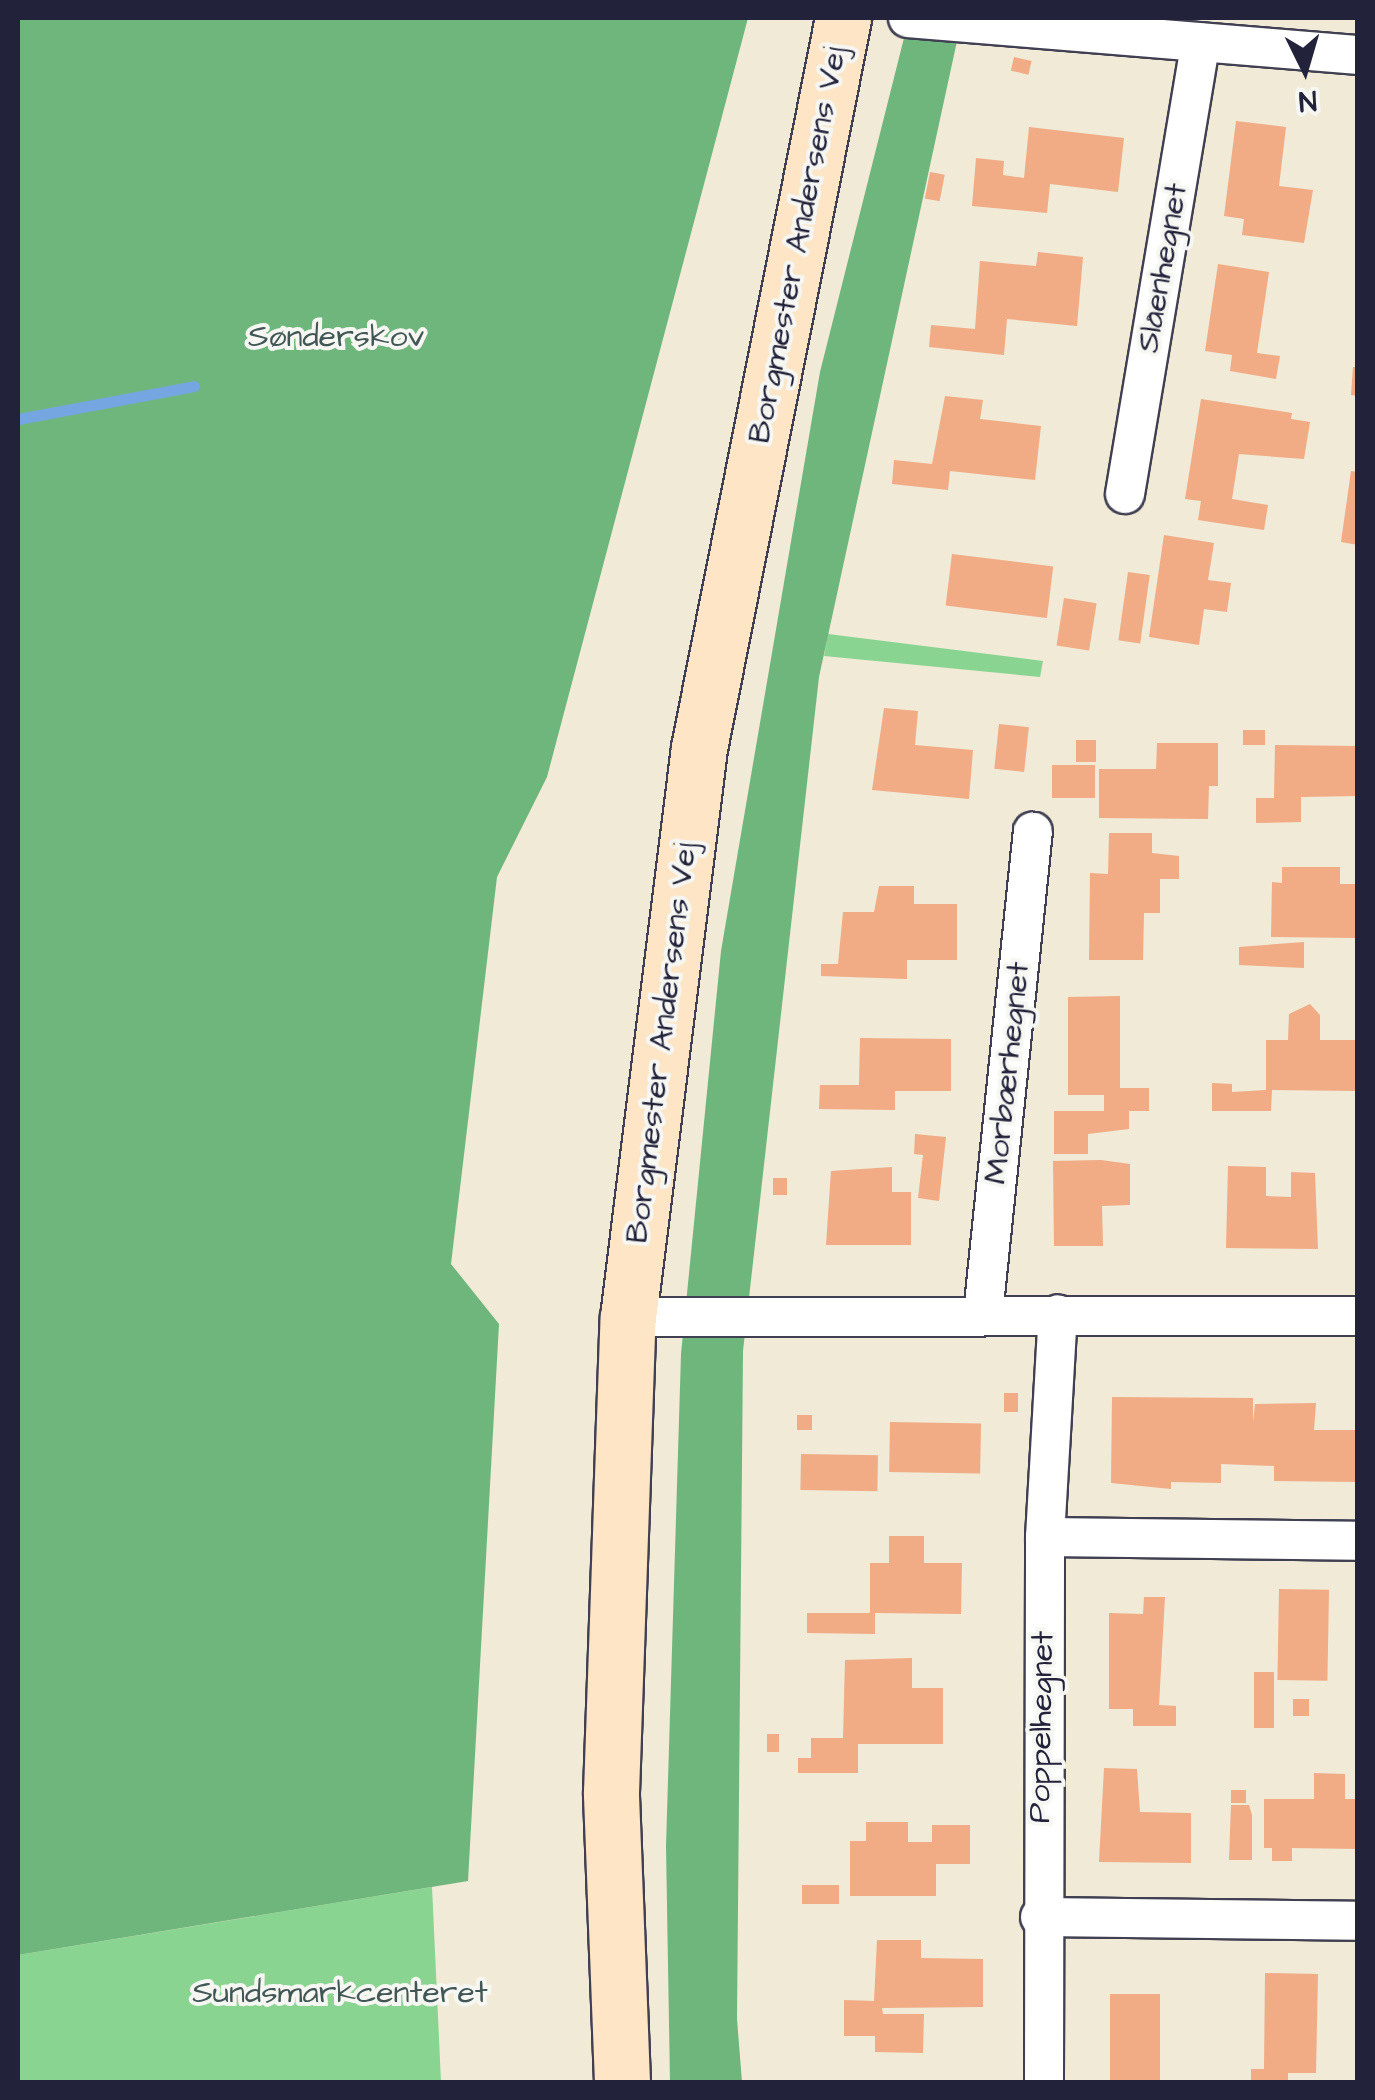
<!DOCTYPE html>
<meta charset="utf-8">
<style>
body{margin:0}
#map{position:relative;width:1375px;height:2100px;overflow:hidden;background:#f0ead6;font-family:"Architects Daughter",sans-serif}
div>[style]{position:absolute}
.green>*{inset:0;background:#89d491}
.forest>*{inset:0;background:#6eb67b}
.stream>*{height:11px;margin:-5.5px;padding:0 5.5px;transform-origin:5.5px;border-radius:5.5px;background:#76a6e1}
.building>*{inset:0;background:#f1ab85;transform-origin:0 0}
.roads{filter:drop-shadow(2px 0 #414052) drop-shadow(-2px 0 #414052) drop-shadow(0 2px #414052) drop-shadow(0 -2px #414052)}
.street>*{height:38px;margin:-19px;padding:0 19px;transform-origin:19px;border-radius:19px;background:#fff}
.secondary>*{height:55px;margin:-27.5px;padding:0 27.5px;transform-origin:27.5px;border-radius:27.5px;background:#fde5c5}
span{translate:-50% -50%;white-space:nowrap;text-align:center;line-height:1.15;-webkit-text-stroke:8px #f6f6f2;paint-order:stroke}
.street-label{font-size:32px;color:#22223b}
.park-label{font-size:32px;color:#415755}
.frame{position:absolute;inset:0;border:20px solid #22223b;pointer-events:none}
.north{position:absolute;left:1255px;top:20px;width:100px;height:100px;-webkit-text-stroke:8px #f6f6f2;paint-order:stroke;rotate:175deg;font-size:28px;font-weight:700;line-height:40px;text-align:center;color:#22223b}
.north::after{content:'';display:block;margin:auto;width:35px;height:45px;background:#22223b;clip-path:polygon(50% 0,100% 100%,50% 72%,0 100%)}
</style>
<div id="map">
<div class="green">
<i style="clip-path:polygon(828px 634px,1043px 661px,1040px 677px,824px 656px)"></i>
<i style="clip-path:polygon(432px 1887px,441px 2082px,18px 2082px,18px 1955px)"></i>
</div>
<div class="forest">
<i style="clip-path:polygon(18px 18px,748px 18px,547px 777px,497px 877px,451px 1264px,499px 1324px,468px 1881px,18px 1955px)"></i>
<i style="clip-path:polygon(909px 18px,962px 18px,819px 677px,743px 1351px,737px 2019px,742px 2082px,670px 2082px,666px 1846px,681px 1354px,721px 951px,820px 372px)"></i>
</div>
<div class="stream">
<i style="left:18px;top:419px;width:179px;rotate:-10.6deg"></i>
</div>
<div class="building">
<i style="left:1014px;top:57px;width:18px;height:14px;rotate:13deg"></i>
<i style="clip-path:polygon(1236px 121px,1286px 127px,1279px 186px,1313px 190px,1304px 243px,1242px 235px,1244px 219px,1224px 216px)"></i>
<i style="clip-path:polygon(1029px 127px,1124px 138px,1118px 192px,1050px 184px,1047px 213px,972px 206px,976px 158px,1004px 161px,1003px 175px,1024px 178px)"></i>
<i style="left:930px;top:172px;width:15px;height:27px;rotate:11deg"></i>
<i style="clip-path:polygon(1038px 252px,1083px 257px,1077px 326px,1007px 319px,1004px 355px,929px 347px,931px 325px,975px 329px,980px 261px,1036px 266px)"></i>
<i style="clip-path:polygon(1218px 264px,1269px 272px,1257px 353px,1280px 356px,1276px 379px,1230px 371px,1232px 355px,1205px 351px)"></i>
<i style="clip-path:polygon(1353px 367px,1358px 367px,1358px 396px,1351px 395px)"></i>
<i style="clip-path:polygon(945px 396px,983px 400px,980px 419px,1041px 426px,1035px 480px,950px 471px,948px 490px,892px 484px,894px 460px,932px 464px)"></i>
<i style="clip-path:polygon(1201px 399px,1292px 413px,1291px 419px,1310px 422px,1304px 459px,1239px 454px,1232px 499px,1268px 505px,1264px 530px,1198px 520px,1201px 501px,1185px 499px)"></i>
<i style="clip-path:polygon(1351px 471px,1358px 472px,1358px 545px,1341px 542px)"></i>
<i style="clip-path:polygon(1164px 535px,1214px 543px,1208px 580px,1231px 583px,1227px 612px,1204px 609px,1199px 645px,1149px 637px)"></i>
<i style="left:952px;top:554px;width:102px;height:52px;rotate:7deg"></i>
<i style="left:1128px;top:572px;width:22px;height:69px;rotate:8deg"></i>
<i style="left:1064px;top:598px;width:33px;height:48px;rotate:9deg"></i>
<i style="clip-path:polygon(884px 708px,918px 711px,915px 745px,973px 750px,969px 799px,872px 790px)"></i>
<i style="left:999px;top:724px;width:30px;height:45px;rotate:6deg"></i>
<i style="left:1243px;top:730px;width:22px;height:15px"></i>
<i style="left:1076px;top:740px;width:20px;height:22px"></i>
<i style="clip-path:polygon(1157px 743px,1218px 743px,1218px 786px,1209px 786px,1208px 819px,1099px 818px,1099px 769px,1156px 769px)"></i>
<i style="clip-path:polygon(1275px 745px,1358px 746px,1358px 796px,1301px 797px,1301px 822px,1256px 823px,1256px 798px,1274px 798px)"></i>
<i style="left:1052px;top:765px;width:43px;height:33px"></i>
<i style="clip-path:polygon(1109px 833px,1152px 833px,1152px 853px,1179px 856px,1179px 879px,1160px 879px,1160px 913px,1144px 913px,1143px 960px,1089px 960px,1090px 873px,1108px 874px)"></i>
<i style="clip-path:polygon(1282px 867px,1340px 867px,1340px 884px,1358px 884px,1358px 938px,1271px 937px,1272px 882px,1282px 883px)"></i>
<i style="clip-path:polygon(879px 886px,914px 886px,914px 904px,957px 904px,957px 960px,907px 960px,907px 979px,821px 976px,821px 964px,838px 964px,843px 912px,874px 912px)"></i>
<i style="clip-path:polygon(1304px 942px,1304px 968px,1239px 965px,1239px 947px)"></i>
<i style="clip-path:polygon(1120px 996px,1120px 1088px,1149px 1088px,1149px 1111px,1129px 1111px,1129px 1129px,1088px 1134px,1088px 1154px,1054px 1154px,1054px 1111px,1104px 1111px,1104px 1095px,1068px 1095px,1068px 997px)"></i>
<i style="clip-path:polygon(1310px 1004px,1320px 1015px,1320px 1040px,1357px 1040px,1356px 1091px,1272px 1090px,1271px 1111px,1212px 1111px,1212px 1083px,1232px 1084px,1232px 1092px,1266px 1090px,1266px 1040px,1288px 1040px,1289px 1014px)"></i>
<i style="clip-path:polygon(860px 1038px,951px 1039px,951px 1091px,895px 1091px,895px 1110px,819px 1109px,820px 1085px,859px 1085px)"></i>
<i style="clip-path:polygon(915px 1134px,946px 1137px,939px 1201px,918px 1198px,923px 1155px,914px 1154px)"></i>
<i style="clip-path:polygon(1101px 1160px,1130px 1164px,1130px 1205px,1102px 1206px,1103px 1246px,1054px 1246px,1053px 1161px)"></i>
<i style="clip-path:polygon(1228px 1166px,1266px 1167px,1266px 1196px,1291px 1197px,1291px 1172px,1315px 1173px,1318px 1249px,1226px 1248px)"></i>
<i style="clip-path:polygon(892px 1167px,892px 1192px,911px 1192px,911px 1245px,826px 1245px,831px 1171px)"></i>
<i style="left:773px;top:1178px;width:14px;height:17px"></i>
<i style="left:1004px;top:1393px;width:14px;height:19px"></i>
<i style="clip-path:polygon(1112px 1397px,1253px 1398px,1253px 1422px,1255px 1404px,1316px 1403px,1314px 1430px,1358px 1430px,1358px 1482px,1274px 1481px,1274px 1466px,1221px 1464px,1221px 1483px,1171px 1482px,1171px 1489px,1111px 1483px)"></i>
<i style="left:797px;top:1415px;width:15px;height:15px"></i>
<i style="left:890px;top:1422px;width:91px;height:50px;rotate:1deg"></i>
<i style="left:801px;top:1454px;width:77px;height:36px;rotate:1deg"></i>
<i style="clip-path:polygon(889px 1536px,924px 1536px,924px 1563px,962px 1563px,961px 1614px,875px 1613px,875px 1634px,807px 1633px,807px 1613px,870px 1613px,870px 1563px,889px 1563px)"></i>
<i style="left:1279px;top:1589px;width:50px;height:91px;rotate:1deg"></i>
<i style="clip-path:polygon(1144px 1597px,1165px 1597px,1159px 1705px,1176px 1706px,1176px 1726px,1133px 1726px,1133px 1709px,1109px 1709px,1109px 1613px,1143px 1614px)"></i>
<i style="clip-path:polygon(912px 1658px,912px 1688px,943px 1688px,943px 1744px,858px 1744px,858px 1773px,798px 1773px,798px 1758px,811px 1758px,811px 1738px,843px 1738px,845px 1660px)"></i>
<i style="left:1274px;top:1672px;width:56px;height:20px;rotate:90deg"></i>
<i style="left:1293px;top:1699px;width:16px;height:17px"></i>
<i style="left:767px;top:1734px;width:12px;height:18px"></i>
<i style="clip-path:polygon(1104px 1768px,1137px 1769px,1140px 1812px,1191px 1813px,1191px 1863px,1099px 1862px)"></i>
<i style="clip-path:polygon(1314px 1773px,1345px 1774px,1345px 1799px,1358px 1799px,1358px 1849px,1292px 1848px,1292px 1861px,1272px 1861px,1272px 1848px,1264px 1848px,1264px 1799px,1314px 1799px)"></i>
<i style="left:1231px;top:1790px;width:15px;height:13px"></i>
<i style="clip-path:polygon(1231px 1805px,1249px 1805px,1252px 1815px,1252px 1860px,1229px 1860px)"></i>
<i style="clip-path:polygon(866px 1822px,908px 1822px,908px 1842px,932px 1842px,932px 1825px,970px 1825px,970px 1864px,936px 1864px,936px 1896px,850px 1896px,850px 1841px,866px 1841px)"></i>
<i style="left:802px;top:1885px;width:37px;height:19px"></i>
<i style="clip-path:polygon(877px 1940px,921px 1940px,921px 1958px,983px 1959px,983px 2007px,882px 2008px,883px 2014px,924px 2014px,923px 2053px,875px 2052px,875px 2036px,844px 2036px,844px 2000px,874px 2001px)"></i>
<i style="clip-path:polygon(1265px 1973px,1318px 1974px,1316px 2073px,1288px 2073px,1288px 2082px,1251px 2082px,1251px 2069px,1264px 2069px)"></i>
<i style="left:1110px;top:1994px;width:50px;height:88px"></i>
</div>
<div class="roads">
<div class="street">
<i style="left:908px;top:18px;width:452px;rotate:4.7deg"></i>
<i style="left:1125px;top:494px;width:458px;rotate:-80.5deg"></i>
<i style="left:983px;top:1314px;width:485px;rotate:-84.1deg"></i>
<i style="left:628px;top:1317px;width:730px;rotate:-0.08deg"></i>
<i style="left:1045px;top:1537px;width:313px;rotate:0.7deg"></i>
<i style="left:1040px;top:1917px;width:318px;rotate:0.7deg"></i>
<i style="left:1044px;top:2082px;width:545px;rotate:-89.89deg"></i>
<i style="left:1045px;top:1537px;width:223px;rotate:-86.7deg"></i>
</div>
<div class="secondary">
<i style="left:622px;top:2082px;width:290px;rotate:-92.2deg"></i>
<i style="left:611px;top:1792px;width:475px;rotate:-88deg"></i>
<i style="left:628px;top:1317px;width:573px;rotate:-82.89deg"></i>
<i style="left:699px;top:748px;width:744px;rotate:-78.84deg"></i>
</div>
</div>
<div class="street-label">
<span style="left:798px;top:245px;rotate:-79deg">Borgmester Andersens Vej</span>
<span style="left:1163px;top:268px;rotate:-80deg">Slåenhegnet</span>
<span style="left:662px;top:1043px;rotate:-83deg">Borgmester Andersens Vej</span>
<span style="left:1008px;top:1073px;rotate:-84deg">Morbærhegnet</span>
<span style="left:1042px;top:1727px;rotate:-89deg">Poppelhegnet</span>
</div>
<div class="park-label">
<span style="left:336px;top:337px">Sønderskov</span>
<span style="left:340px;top:1993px">Sundsmarkcenteret</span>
</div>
<div class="frame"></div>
<div class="north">N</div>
</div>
